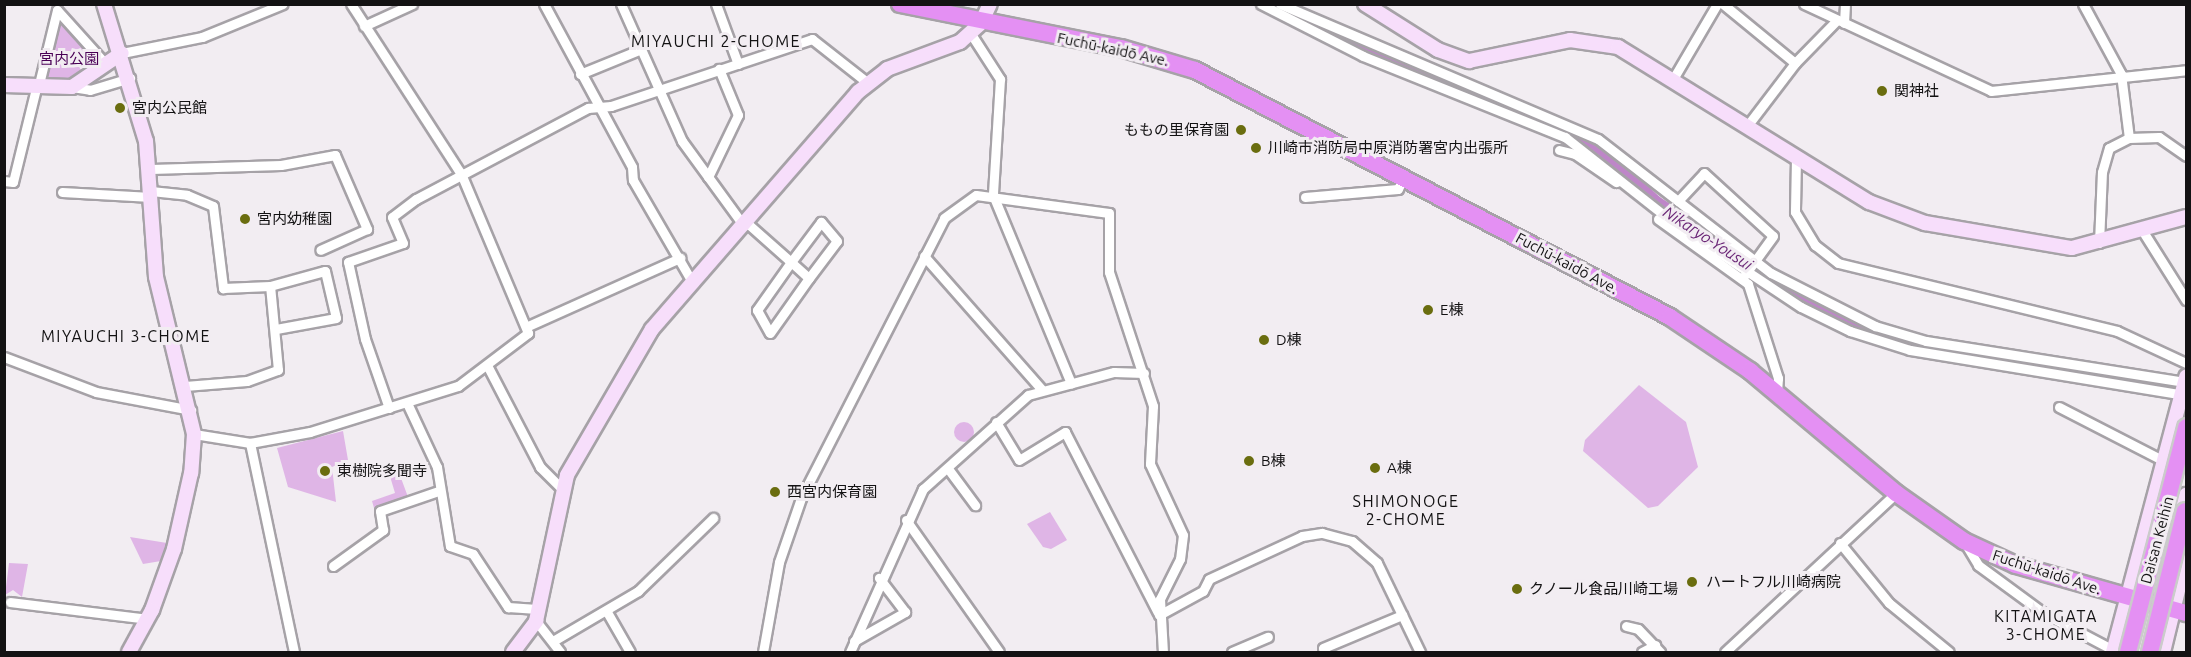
<!DOCTYPE html>
<meta charset="utf-8">
<style>
body{margin:0}
#map{position:relative;width:2191px;height:657px;overflow:hidden;background:#f2edf2;font-family:Ubuntu,"Noto Sans JP",sans-serif}
div>[style]{position:absolute}
.green>*{inset:0;background:#dfb5e6}
.round{border-radius:50%}
.river>*{height:18px;margin:-9px;padding:0 9px;transform-origin:9px;border-radius:9px;background:#be86c8}
.roads{filter:drop-shadow(2px 0 #a6a2a7) drop-shadow(-2px 0 #a6a2a7) drop-shadow(0 2px #a6a2a7) drop-shadow(0 -2px #a6a2a7)}
.street>*{height:9px;margin:-4.5px;padding:0 4.5px;transform-origin:4.5px;border-radius:4.5px;background:#fff}
.secondary>*{height:14px;margin:-7px;padding:0 7px;transform-origin:7px;border-radius:7px;background:#f7defb}
.highway>*{height:16px;margin:-8px;padding:0 8px;transform-origin:8px;border-radius:8px;background:#e490f3}
.bridges{filter:drop-shadow(2px 0 #cbcbcb) drop-shadow(-2px 0 #cbcbcb) drop-shadow(0 2px #cbcbcb) drop-shadow(0 -2px #cbcbcb)}
.highway-bridge>*{height:16px;margin:-8px;padding:0 8px;transform-origin:8px;border-radius:8px;background:#e490f3}
.dots>*{width:16px;height:16px;translate:-50% -50%;box-sizing:border-box;border:3px solid #f2edf2;border-radius:50%}
span{translate:-50% -50%;white-space:nowrap;text-align:center;line-height:1.15;-webkit-text-stroke:6px #f2edf2;paint-order:stroke}
.street-label{font-size:15px;color:#131213}
.park-label{font-size:15px;color:#4a0056}
.poi-label{font-size:15px;color:#131213}
.left{translate:0 -50%;text-align:left}
.right{translate:-100% -50%;text-align:right}
.neighbourhood-label{font-size:16px;color:#131213;letter-spacing:1.5px}
.water-label{font-size:16px;color:#6b2777;font-style:italic}
.frame{position:absolute;inset:0;border:6px solid #131213;pointer-events:none}
</style>
<div id="map">
<div class="green">
<i style="clip-path:polygon(57px 10px,103px 61px,72px 87px,39px 84px)"></i>
<i style="clip-path:polygon(1639px 385px,1686px 422px,1698px 467px,1658px 506px,1648px 508px,1583px 451px,1585px 440px)"></i>
<i class="round" style="left:954px;top:422px;width:20px;height:20px"></i>
<i style="clip-path:polygon(343px 431px,348px 460px,332px 467px,336px 502px,288px 487px,277px 448px)"></i>
<i style="clip-path:polygon(398px 470px,408px 497px,374px 508px,372px 501px,395px 493px,389px 473px)"></i>
<i style="clip-path:polygon(1050px 512px,1067px 540px,1051px 549px,1043px 547px,1027px 524px)"></i>
<i style="clip-path:polygon(130px 537px,167px 543px,161px 561px,143px 564px)"></i>
<i style="clip-path:polygon(9px 563px,28px 564px,22px 597px,13px 590px,5px 595px)"></i>
</div>
<div class="river">
<i style="left:1287px;top:13px;width:320px;rotate:23deg"></i>
<i style="left:1582px;top:138px;width:98px;rotate:42.5deg"></i>
<i style="left:1654px;top:204px;width:186px;rotate:32.9deg"></i>
<i style="left:1810px;top:305px;width:69px;rotate:24deg"></i>
<i style="left:1873px;top:333px;width:68px;rotate:13.6deg"></i>
<i style="left:1939px;top:349px;width:241px;rotate:8.8deg"></i>
</div>
<div class="roads">
<div class="street">
<i style="left:544px;top:4px;width:185px;rotate:61.6deg"></i>
<i style="left:632px;top:167px;width:13px;rotate:86deg"></i>
<i style="left:633px;top:180px;width:116px;rotate:59.9deg"></i>
<i style="left:621px;top:4px;width:150px;rotate:66deg"></i>
<i style="left:682px;top:141px;width:105px;rotate:53.9deg"></i>
<i style="left:716px;top:4px;width:64px;rotate:69.9deg"></i>
<i style="left:1261px;top:4px;width:114px;rotate:27deg"></i>
<i style="left:1363px;top:56px;width:218px;rotate:21.9deg"></i>
<i style="left:1565px;top:137px;width:134px;rotate:38.3deg"></i>
<i style="left:1670px;top:220px;width:157px;rotate:33.6deg"></i>
<i style="left:1801px;top:307px;width:55px;rotate:26.1deg"></i>
<i style="left:1850px;top:331px;width:63px;rotate:17.6deg"></i>
<i style="left:1910px;top:350px;width:280px;rotate:9.3deg"></i>
<i style="left:1280px;top:4px;width:345px;rotate:23deg"></i>
<i style="left:1598px;top:139px;width:219px;rotate:37.8deg"></i>
<i style="left:1771px;top:273px;width:117px;rotate:27deg"></i>
<i style="left:1875px;top:326px;width:53px;rotate:16.4deg"></i>
<i style="left:1926px;top:341px;width:262px;rotate:9deg"></i>
<i style="left:1723px;top:4px;width:93px;rotate:39.3deg"></i>
<i style="left:1795px;top:63px;width:60px;rotate:-45.7deg"></i>
<i style="left:1804px;top:4px;width:206px;rotate:24.9deg"></i>
<i style="left:1991px;top:91px;width:196px;rotate:-6.1deg"></i>
<i style="left:2083px;top:4px;width:80px;rotate:61.5deg"></i>
<i style="left:2121px;top:74px;width:64px;rotate:82.9deg"></i>
<i style="left:1844px;top:23px;width:19px;rotate:-87deg"></i>
<i style="left:364px;top:26px;width:53px;rotate:-24.6deg"></i>
<i style="left:971px;top:34px;width:54px;rotate:57.2deg"></i>
<i style="left:1000px;top:79px;width:116px;rotate:93.5deg"></i>
<i style="left:993px;top:195px;width:204px;rotate:67.5deg"></i>
<i style="left:122px;top:53px;width:82px;rotate:-11.3deg"></i>
<i style="left:202px;top:37px;width:87px;rotate:-22.2deg"></i>
<i style="left:580px;top:74px;width:64px;rotate:-22.1deg"></i>
<i style="left:1673px;top:79px;width:87px;rotate:-59.6deg"></i>
<i style="left:39px;top:84px;width:76px;rotate:-76.3deg"></i>
<i style="left:57px;top:10px;width:69px;rotate:48deg"></i>
<i style="left:72px;top:87px;width:18px;rotate:9deg"></i>
<i style="left:90px;top:90px;width:42px;rotate:-16.7deg"></i>
<i style="left:1747px;top:126px;width:79px;rotate:-52.7deg"></i>
<i style="left:1559px;top:150px;width:16px;rotate:14deg"></i>
<i style="left:1575px;top:154px;width:50px;rotate:34.3deg"></i>
<i style="left:1796px;top:158px;width:54px;rotate:91.1deg"></i>
<i style="left:1795px;top:212px;width:39px;rotate:59deg"></i>
<i style="left:1815px;top:245px;width:29px;rotate:38deg"></i>
<i style="left:1838px;top:263px;width:287px;rotate:13.7deg"></i>
<i style="left:2117px;top:331px;width:76px;rotate:24.9deg"></i>
<i style="left:151px;top:169px;width:130px;rotate:-1.8deg"></i>
<i style="left:281px;top:165px;width:55px;rotate:-10.5deg"></i>
<i style="left:335px;top:155px;width:81px;rotate:66.6deg"></i>
<i style="left:367px;top:229px;width:51px;rotate:155.9deg"></i>
<i style="left:708px;top:177px;width:69px;rotate:-64.2deg"></i>
<i style="left:738px;top:115px;width:50px;rotate:-112.4deg"></i>
<i style="left:4px;top:181px;width:9px;rotate:6deg"></i>
<i style="left:13px;top:182px;width:101px;rotate:-76.2deg"></i>
<i style="left:151px;top:191px;width:36px;rotate:6deg"></i>
<i style="left:187px;top:195px;width:28px;rotate:23deg"></i>
<i style="left:213px;top:206px;width:83px;rotate:83deg"></i>
<i style="left:223px;top:288px;width:47px;rotate:-2.4deg"></i>
<i style="left:62px;top:192px;width:89px;rotate:3.2deg"></i>
<i style="left:1305px;top:197px;width:93px;rotate:-4.9deg"></i>
<i style="left:1398px;top:189px;width:12px;rotate:-66deg"></i>
<i style="left:1678px;top:201px;width:38px;rotate:-47deg"></i>
<i style="left:1704px;top:173px;width:93px;rotate:42.4deg"></i>
<i style="left:1773px;top:236px;width:49px;rotate:125.9deg"></i>
<i style="left:1658px;top:219px;width:111px;rotate:35.8deg"></i>
<i style="left:1748px;top:284px;width:99px;rotate:72.3deg"></i>
<i style="left:1778px;top:378px;width:16px;rotate:94deg"></i>
<i style="left:747px;top:223px;width:59px;rotate:41.6deg"></i>
<i style="left:791px;top:262px;width:24px;rotate:42deg"></i>
<i style="left:809px;top:278px;width:46px;rotate:-52.9deg"></i>
<i style="left:837px;top:241px;width:25px;rotate:-130deg"></i>
<i style="left:821px;top:222px;width:50px;rotate:126.9deg"></i>
<i style="left:791px;top:262px;width:59px;rotate:125.3deg"></i>
<i style="left:757px;top:310px;width:26px;rotate:61deg"></i>
<i style="left:770px;top:333px;width:67px;rotate:-54.7deg"></i>
<i style="left:2142px;top:230px;width:83px;rotate:57.8deg"></i>
<i style="left:2099px;top:243px;width:71px;rotate:-87.6deg"></i>
<i style="left:2102px;top:172px;width:25px;rotate:-74deg"></i>
<i style="left:2109px;top:148px;width:22px;rotate:-27deg"></i>
<i style="left:2129px;top:138px;width:30px;rotate:-2deg"></i>
<i style="left:2159px;top:137px;width:33px;rotate:35deg"></i>
<i style="left:924px;top:256px;width:179px;rotate:48.6deg"></i>
<i style="left:528px;top:326px;width:167px;rotate:-24.1deg"></i>
<i style="left:4px;top:357px;width:98px;rotate:20.8deg"></i>
<i style="left:96px;top:392px;width:97px;rotate:10.7deg"></i>
<i style="left:488px;top:367px;width:113px;rotate:62.5deg"></i>
<i style="left:540px;top:467px;width:31px;rotate:45deg"></i>
<i style="left:185px;top:386px;width:62px;rotate:-4.6deg"></i>
<i style="left:247px;top:381px;width:33px;rotate:-20deg"></i>
<i style="left:278px;top:370px;width:84px;rotate:-95.4deg"></i>
<i style="left:270px;top:286px;width:57px;rotate:-15.3deg"></i>
<i style="left:325px;top:271px;width:48px;rotate:76.8deg"></i>
<i style="left:336px;top:318px;width:61px;rotate:169.6deg"></i>
<i style="left:407px;top:403px;width:71px;rotate:64.9deg"></i>
<i style="left:437px;top:467px;width:80px;rotate:80.7deg"></i>
<i style="left:450px;top:546px;width:24px;rotate:19deg"></i>
<i style="left:473px;top:554px;width:64px;rotate:56.6deg"></i>
<i style="left:508px;top:607px;width:29px;rotate:4deg"></i>
<i style="left:2059px;top:407px;width:116px;rotate:27.2deg"></i>
<i style="left:389px;top:408px;width:73px;rotate:-109.2deg"></i>
<i style="left:365px;top:339px;width:79px;rotate:-102.4deg"></i>
<i style="left:348px;top:262px;width:58px;rotate:-19.1deg"></i>
<i style="left:403px;top:243px;width:28px;rotate:-113deg"></i>
<i style="left:392px;top:217px;width:30px;rotate:-37deg"></i>
<i style="left:416px;top:199px;width:195px;rotate:-27.9deg"></i>
<i style="left:588px;top:108px;width:23px;rotate:-5deg"></i>
<i style="left:611px;top:106px;width:212px;rotate:-18.4deg"></i>
<i style="left:812px;top:39px;width:71px;rotate:38.2deg"></i>
<i style="left:996px;top:422px;width:44px;rotate:58.8deg"></i>
<i style="left:1019px;top:460px;width:54px;rotate:-31.3deg"></i>
<i style="left:1065px;top:432px;width:203px;rotate:62.8deg"></i>
<i style="left:194px;top:434px;width:57px;rotate:9.1deg"></i>
<i style="left:250px;top:443px;width:61px;rotate:-10.4deg"></i>
<i style="left:310px;top:432px;width:155px;rotate:-17.3deg"></i>
<i style="left:458px;top:386px;width:88px;rotate:-37.1deg"></i>
<i style="left:528px;top:333px;width:173px;rotate:-112.8deg"></i>
<i style="left:461px;top:174px;width:202px;rotate:-122.9deg"></i>
<i style="left:250px;top:443px;width:214px;rotate:78.1deg"></i>
<i style="left:949px;top:470px;width:44px;rotate:53.4deg"></i>
<i style="left:906px;top:520px;width:161px;rotate:54.8deg"></i>
<i style="left:1840px;top:543px;width:77px;rotate:50.8deg"></i>
<i style="left:1889px;top:603px;width:77px;rotate:39.2deg"></i>
<i style="left:1965px;top:543px;width:26px;rotate:59deg"></i>
<i style="left:1978px;top:565px;width:83px;rotate:36.2deg"></i>
<i style="left:2045px;top:614px;width:81px;rotate:27.8deg"></i>
<i style="left:333px;top:566px;width:62px;rotate:-35.8deg"></i>
<i style="left:383px;top:530px;width:19px;rotate:-99deg"></i>
<i style="left:380px;top:511px;width:61px;rotate:-19deg"></i>
<i style="left:10px;top:602px;width:139px;rotate:7deg"></i>
<i style="left:607px;top:612px;width:46px;rotate:60.1deg"></i>
<i style="left:1159px;top:615px;width:50px;rotate:-28.6deg"></i>
<i style="left:1203px;top:591px;width:13px;rotate:-63deg"></i>
<i style="left:1209px;top:579px;width:102px;rotate:-24.8deg"></i>
<i style="left:1302px;top:536px;width:20px;rotate:-9deg"></i>
<i style="left:1322px;top:533px;width:31px;rotate:15deg"></i>
<i style="left:1352px;top:541px;width:33px;rotate:41deg"></i>
<i style="left:1377px;top:563px;width:99px;rotate:64.2deg"></i>
<i style="left:536px;top:621px;width:39px;rotate:52deg"></i>
<i style="left:1626px;top:626px;width:12px;rotate:14deg"></i>
<i style="left:1638px;top:629px;width:32px;rotate:46deg"></i>
<i style="left:553px;top:641px;width:99px;rotate:-30.5deg"></i>
<i style="left:638px;top:591px;width:105px;rotate:-44.2deg"></i>
<i style="left:854px;top:641px;width:59px;rotate:-29.6deg"></i>
<i style="left:905px;top:612px;width:43px;rotate:-127.4deg"></i>
<i style="left:763px;top:652px;width:91px;rotate:-79.9deg"></i>
<i style="left:779px;top:562px;width:68px;rotate:-71deg"></i>
<i style="left:801px;top:498px;width:314px;rotate:-62.9deg"></i>
<i style="left:944px;top:218px;width:39px;rotate:-36deg"></i>
<i style="left:976px;top:195px;width:134px;rotate:7.7deg"></i>
<i style="left:1109px;top:213px;width:59px;rotate:90deg"></i>
<i style="left:1109px;top:272px;width:141px;rotate:71.8deg"></i>
<i style="left:1153px;top:406px;width:58px;rotate:93deg"></i>
<i style="left:1150px;top:464px;width:78px;rotate:65.1deg"></i>
<i style="left:1183px;top:535px;width:24px;rotate:97deg"></i>
<i style="left:1180px;top:559px;width:45px;rotate:116.6deg"></i>
<i style="left:1160px;top:599px;width:53px;rotate:86.8deg"></i>
<i style="left:850px;top:652px;width:179px;rotate:-65.9deg"></i>
<i style="left:923px;top:489px;width:141px;rotate:-41.8deg"></i>
<i style="left:1028px;top:395px;width:89px;rotate:-15deg"></i>
<i style="left:1114px;top:372px;width:30px;rotate:2deg"></i>
<i style="left:1232px;top:652px;width:39px;rotate:-23deg"></i>
<i style="left:1325px;top:652px;width:4px;rotate:-117deg"></i>
<i style="left:1323px;top:648px;width:86px;rotate:-22.7deg"></i>
<i style="left:1642px;top:652px;width:15px;rotate:-28deg"></i>
<i style="left:1725px;top:652px;width:233px;rotate:-42.9deg"></i>
</div>
<div class="secondary">
<i style="left:104px;top:4px;width:143px;rotate:73deg"></i>
<i style="left:146px;top:141px;width:136px;rotate:85.8deg"></i>
<i style="left:156px;top:277px;width:162px;rotate:76.4deg"></i>
<i style="left:194px;top:434px;width:39px;rotate:94deg"></i>
<i style="left:191px;top:473px;width:78px;rotate:102.6deg"></i>
<i style="left:174px;top:549px;width:65px;rotate:109.8deg"></i>
<i style="left:152px;top:610px;width:48px;rotate:118.7deg"></i>
<i style="left:1365px;top:4px;width:86px;rotate:32.2deg"></i>
<i style="left:1438px;top:50px;width:33px;rotate:20deg"></i>
<i style="left:1469px;top:61px;width:103px;rotate:-11.7deg"></i>
<i style="left:1570px;top:40px;width:49px;rotate:8.3deg"></i>
<i style="left:1618px;top:47px;width:295px;rotate:31.7deg"></i>
<i style="left:1869px;top:202px;width:60px;rotate:20.6deg"></i>
<i style="left:1925px;top:223px;width:149px;rotate:9.7deg"></i>
<i style="left:2072px;top:248px;width:118px;rotate:-15.2deg"></i>
<i style="left:4px;top:85px;width:68px;rotate:1.7deg"></i>
<i style="left:72px;top:87px;width:60px;rotate:-34.2deg"></i>
<i style="left:2180px;top:519px;width:25px;rotate:-76deg"></i>
<i style="left:513px;top:652px;width:39px;rotate:-53deg"></i>
<i style="left:536px;top:621px;width:149px;rotate:-78deg"></i>
<i style="left:567px;top:475px;width:169px;rotate:-59.8deg"></i>
<i style="left:652px;top:329px;width:314px;rotate:-49deg"></i>
<i style="left:858px;top:92px;width:37px;rotate:-38deg"></i>
<i style="left:887px;top:69px;width:78px;rotate:-20.3deg"></i>
<i style="left:960px;top:42px;width:28px;rotate:-42deg"></i>
<i style="left:981px;top:23px;width:21px;rotate:-65deg"></i>
<i style="left:2113px;top:652px;width:285px;rotate:-75.1deg"></i>
<i style="left:2163px;top:652px;width:97px;rotate:-76.3deg"></i>
</div>
<div class="highway">
<i style="left:900px;top:4px;width:225px;rotate:11.3deg"></i>
<i style="left:1121px;top:48px;width:77px;rotate:16.6deg"></i>
<i style="left:1195px;top:70px;width:535px;rotate:27.47deg"></i>
<i style="left:1670px;top:317px;width:97px;rotate:34deg"></i>
<i style="left:1750px;top:371px;width:190px;rotate:39.9deg"></i>
<i style="left:1896px;top:493px;width:83px;rotate:35.2deg"></i>
<i style="left:1964px;top:541px;width:57px;rotate:24.8deg"></i>
<i style="left:2016px;top:565px;width:177px;rotate:15.8deg"></i>
</div>
</div>
<div class="bridges">
<div class="highway-bridge">
<i style="left:2128px;top:652px;width:232px;rotate:-75.5deg"></i>
<i style="left:2150px;top:652px;width:145px;rotate:-76.1deg"></i>
</div>
</div>
<div class="dots">
<i style="left:1882px;top:91px;background:#6a6d0f"></i>
<i style="left:120px;top:108px;background:#6a6d0f"></i>
<i style="left:1241px;top:130px;background:#6a6d0f"></i>
<i style="left:1256px;top:148px;background:#6a6d0f"></i>
<i style="left:245px;top:219px;background:#6a6d0f"></i>
<i style="left:1428px;top:310px;background:#6a6d0f"></i>
<i style="left:1264px;top:340px;background:#6a6d0f"></i>
<i style="left:1249px;top:461px;background:#6a6d0f"></i>
<i style="left:1375px;top:468px;background:#6a6d0f"></i>
<i style="left:325px;top:471px;background:#6a6d0f"></i>
<i style="left:775px;top:492px;background:#6a6d0f"></i>
<i style="left:1692px;top:582px;background:#6a6d0f"></i>
<i style="left:1517px;top:589px;background:#6a6d0f"></i>
</div>
<div class="street-label">
<span style="left:1113px;top:49px;rotate:12deg">Fuchū-kaidō Ave.</span>
<span style="left:1567px;top:263px;rotate:28deg">Fuchū-kaidō Ave.</span>
<span style="left:2157px;top:540px;rotate:-75deg">Daisan Keihin</span>
<span style="left:2047px;top:572px;rotate:18deg">Fuchū-kaidō Ave.</span>
</div>
<div class="park-label">
<span style="left:69px;top:59px">宮内公園</span>
</div>
<div class="poi-label">
<span class="left" style="left:1894px;top:91px">関神社</span>
<span class="left" style="left:132px;top:108px">宮内公民館</span>
<span class="right" style="left:1229px;top:130px">ももの里保育園</span>
<span class="left" style="left:1268px;top:148px">川崎市消防局中原消防署宮内出張所</span>
<span class="left" style="left:257px;top:219px">宮内幼稚園</span>
<span class="left" style="left:1440px;top:310px">E棟</span>
<span class="left" style="left:1276px;top:340px">D棟</span>
<span class="left" style="left:1261px;top:461px">B棟</span>
<span class="left" style="left:1387px;top:468px">A棟</span>
<span class="left" style="left:337px;top:471px">東樹院多聞寺</span>
<span class="left" style="left:787px;top:492px">西宮内保育園</span>
<span class="left" style="left:1706px;top:582px">ハートフル川崎病院</span>
<span class="left" style="left:1529px;top:589px">クノール食品川崎工場</span>
</div>
<div class="neighbourhood-label">
<span style="left:716px;top:41px">MIYAUCHI 2-CHOME</span>
<span style="left:126px;top:336px">MIYAUCHI 3-CHOME</span>
<span style="left:1406px;top:510px">SHIMONOGE<br>2-CHOME</span>
<span style="left:2046px;top:625px">KITAMIGATA<br>3-CHOME</span>
</div>
<div class="water-label">
<span style="left:1708px;top:238px;rotate:33deg">Nikaryo-Yousui</span>
</div>
<div class="frame"></div>
</div>
